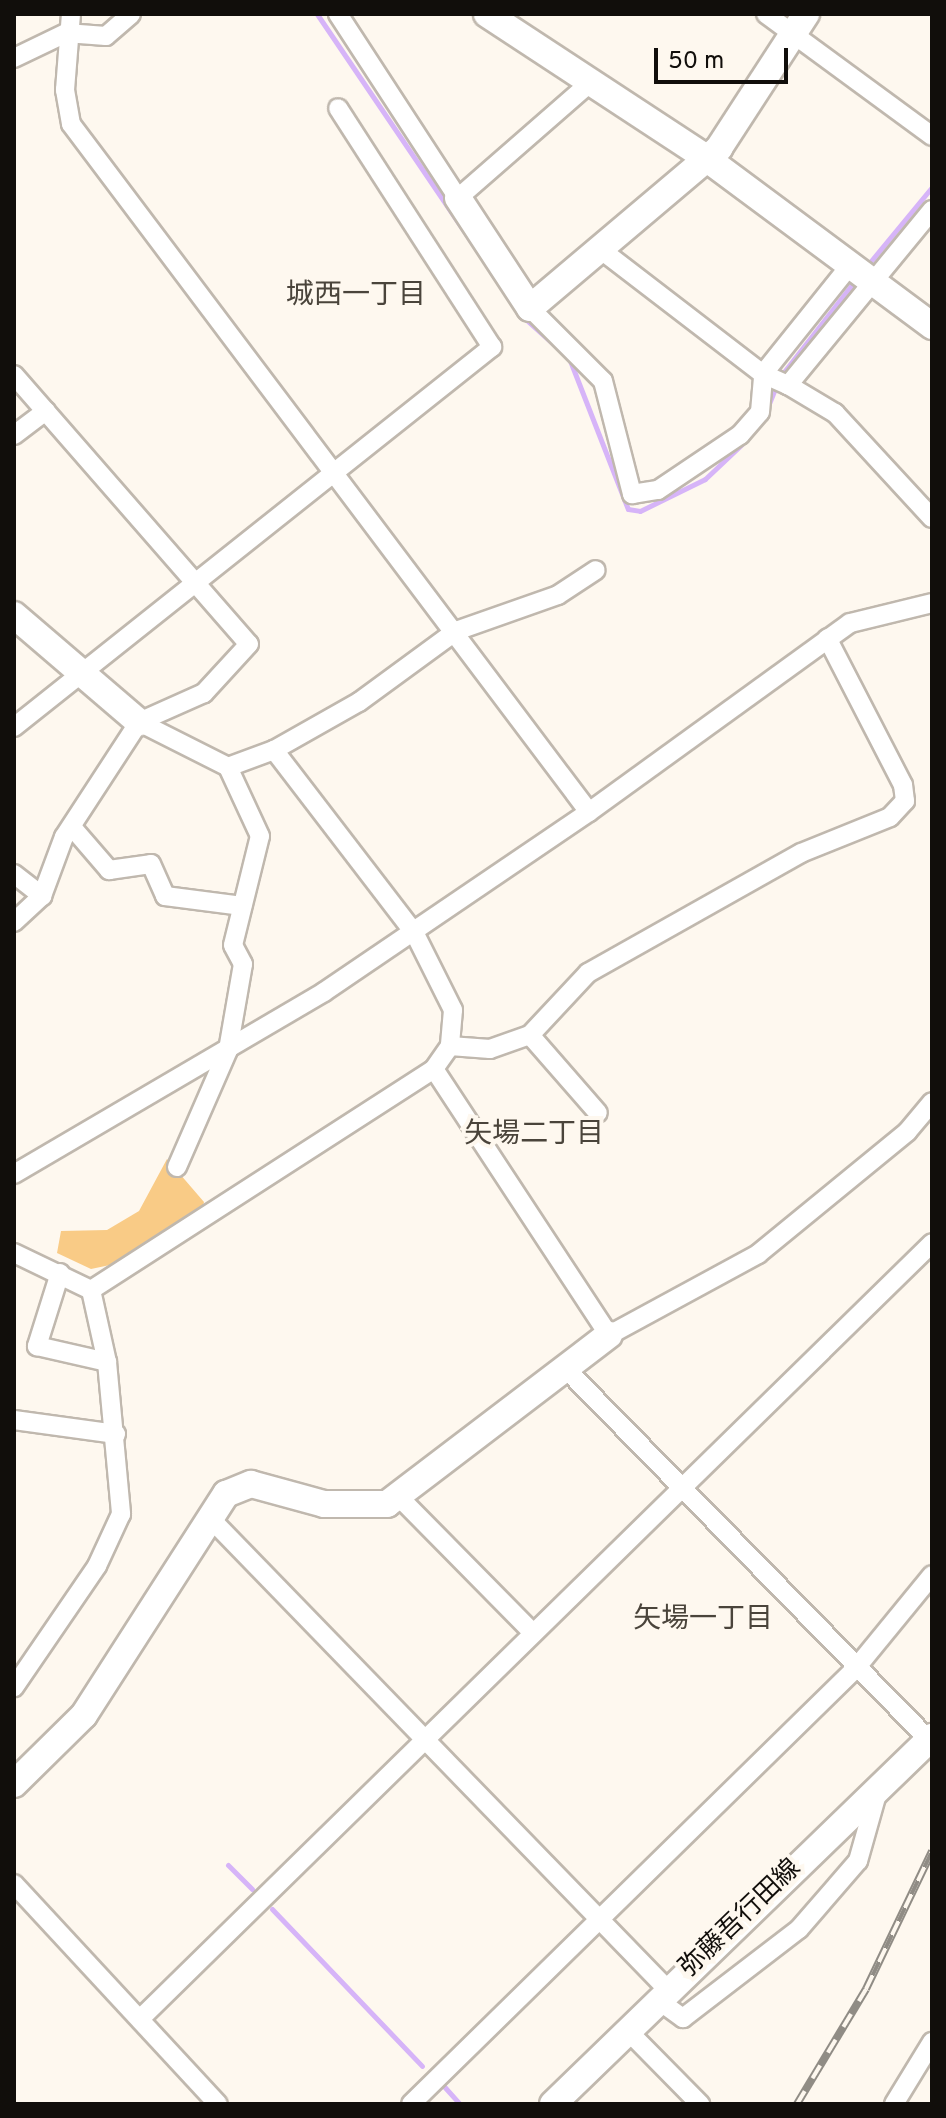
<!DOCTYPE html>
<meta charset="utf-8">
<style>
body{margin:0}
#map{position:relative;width:946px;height:2118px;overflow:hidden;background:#fef8ef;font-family:Overpass,"Noto Sans JP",sans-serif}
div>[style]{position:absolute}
.green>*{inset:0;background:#f9cb86}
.stream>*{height:5px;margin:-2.5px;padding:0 2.5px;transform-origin:2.5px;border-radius:2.5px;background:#d6b4f8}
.roads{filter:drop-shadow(2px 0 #c0b8ae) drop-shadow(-2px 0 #c0b8ae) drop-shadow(0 2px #c0b8ae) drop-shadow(0 -2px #c0b8ae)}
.street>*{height:18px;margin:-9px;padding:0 9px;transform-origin:9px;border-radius:9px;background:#fff}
.secondary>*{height:26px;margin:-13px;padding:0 13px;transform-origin:13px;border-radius:13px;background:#fff}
.rail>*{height:8px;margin-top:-4px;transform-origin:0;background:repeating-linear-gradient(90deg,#fef8ef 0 15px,#908c85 0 30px);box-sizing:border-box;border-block:2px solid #908c85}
span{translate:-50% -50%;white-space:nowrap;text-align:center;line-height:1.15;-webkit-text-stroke:8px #fef8ef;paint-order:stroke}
.street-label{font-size:26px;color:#110e0b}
.neighbourhood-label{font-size:28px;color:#4a443b}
.frame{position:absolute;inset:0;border:16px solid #110e0b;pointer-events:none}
.scale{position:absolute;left:654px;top:48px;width:134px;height:36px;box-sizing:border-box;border:4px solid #110e0b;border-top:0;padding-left:10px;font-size:24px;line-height:28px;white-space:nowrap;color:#110e0b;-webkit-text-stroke:6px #fef8ef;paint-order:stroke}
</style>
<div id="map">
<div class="green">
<i style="clip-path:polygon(167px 1159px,204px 1202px,202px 1211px,110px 1265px,91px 1269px,57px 1253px,61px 1231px,107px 1230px,139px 1211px)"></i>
</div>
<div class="stream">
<i style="left:317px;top:14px;width:284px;rotate:55.9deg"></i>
<i style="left:866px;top:267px;width:104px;rotate:-50.5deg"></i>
<i style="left:522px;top:316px;width:50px;rotate:41.7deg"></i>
<i style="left:569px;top:358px;width:162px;rotate:68.7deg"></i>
<i style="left:628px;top:509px;width:12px;rotate:9deg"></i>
<i style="left:640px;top:511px;width:72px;rotate:-26.2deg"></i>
<i style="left:705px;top:479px;width:51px;rotate:-43.4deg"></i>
<i style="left:780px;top:377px;width:125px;rotate:-52.1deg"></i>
<i style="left:768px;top:406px;width:22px;rotate:-68deg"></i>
<i style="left:228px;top:1865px;width:34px;rotate:45deg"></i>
<i style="left:272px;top:1909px;width:217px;rotate:46.3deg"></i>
<i style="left:441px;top:2083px;width:28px;rotate:48deg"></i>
</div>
<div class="roads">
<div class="street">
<i style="left:338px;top:14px;width:220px;rotate:56.9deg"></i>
<i style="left:458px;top:198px;width:176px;rotate:-41.1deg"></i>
<i style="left:766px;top:14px;width:206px;rotate:36.3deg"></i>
<i style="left:14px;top:58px;width:58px;rotate:-25.7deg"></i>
<i style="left:66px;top:33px;width:40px;rotate:4.3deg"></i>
<i style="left:106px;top:36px;width:33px;rotate:-41deg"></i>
<i style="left:932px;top:210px;width:227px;rotate:129.4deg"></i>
<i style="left:788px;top:385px;width:55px;rotate:30.8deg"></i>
<i style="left:835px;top:413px;width:143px;rotate:47.3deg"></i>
<i style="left:600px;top:249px;width:205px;rotate:37.5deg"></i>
<i style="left:763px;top:374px;width:142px;rotate:-51.3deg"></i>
<i style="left:530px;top:308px;width:103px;rotate:45deg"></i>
<i style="left:603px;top:381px;width:117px;rotate:75.6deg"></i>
<i style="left:632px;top:494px;width:26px;rotate:-9deg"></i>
<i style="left:658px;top:490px;width:99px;rotate:-33.9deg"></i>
<i style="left:740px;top:435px;width:30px;rotate:-49deg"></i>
<i style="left:760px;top:412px;width:38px;rotate:-85deg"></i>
<i style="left:763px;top:374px;width:27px;rotate:24deg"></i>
<i style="left:14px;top:375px;width:357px;rotate:48.9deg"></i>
<i style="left:249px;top:644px;width:67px;rotate:132.6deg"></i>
<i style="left:204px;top:693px;width:71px;rotate:156deg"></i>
<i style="left:14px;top:435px;width:40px;rotate:-37deg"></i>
<i style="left:14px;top:727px;width:611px;rotate:-38.48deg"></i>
<i style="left:492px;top:347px;width:284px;rotate:-122.8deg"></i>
<i style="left:274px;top:750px;width:98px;rotate:-29.5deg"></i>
<i style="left:359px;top:702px;width:120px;rotate:-36.2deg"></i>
<i style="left:456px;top:631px;width:108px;rotate:-19.4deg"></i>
<i style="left:558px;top:595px;width:45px;rotate:-33.3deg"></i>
<i style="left:589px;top:812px;width:322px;rotate:-35.9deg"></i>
<i style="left:850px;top:623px;width:84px;rotate:-13.7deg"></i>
<i style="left:72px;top:827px;width:57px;rotate:49.3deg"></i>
<i style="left:109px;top:870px;width:42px;rotate:-8.1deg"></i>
<i style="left:151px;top:864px;width:35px;rotate:66deg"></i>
<i style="left:165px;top:896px;width:78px;rotate:7.4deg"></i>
<i style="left:14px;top:874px;width:36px;rotate:38deg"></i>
<i style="left:14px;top:922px;width:38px;rotate:-43deg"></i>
<i style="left:42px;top:896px;width:63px;rotate:-69.6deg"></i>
<i style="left:64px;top:837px;width:137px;rotate:-56.9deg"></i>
<i style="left:139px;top:722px;width:100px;rotate:26.8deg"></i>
<i style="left:228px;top:767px;width:49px;rotate:-20.3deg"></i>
<i style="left:274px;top:750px;width:232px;rotate:52.5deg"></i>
<i style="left:415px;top:934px;width:85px;rotate:63.4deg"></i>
<i style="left:453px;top:1010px;width:36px;rotate:95deg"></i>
<i style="left:450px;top:1046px;width:28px;rotate:125deg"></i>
<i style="left:434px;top:1069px;width:408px;rotate:147.2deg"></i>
<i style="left:530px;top:1035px;width:103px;rotate:48.9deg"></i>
<i style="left:450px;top:1046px;width:40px;rotate:4.3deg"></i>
<i style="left:490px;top:1049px;width:42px;rotate:-19.3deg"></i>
<i style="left:530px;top:1035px;width:85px;rotate:-46.9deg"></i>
<i style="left:588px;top:973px;width:244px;rotate:-29.4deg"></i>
<i style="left:801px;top:853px;width:96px;rotate:-22deg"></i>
<i style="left:890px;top:817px;width:22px;rotate:-47deg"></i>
<i style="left:905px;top:801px;width:16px;rotate:-97deg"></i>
<i style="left:903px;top:785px;width:165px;rotate:-117.3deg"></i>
<i style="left:434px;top:1069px;width:318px;rotate:56.7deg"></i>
<i style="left:609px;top:1335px;width:170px;rotate:-28.5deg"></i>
<i style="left:758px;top:1254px;width:193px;rotate:-39.3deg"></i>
<i style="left:907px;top:1132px;width:39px;rotate:-50deg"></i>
<i style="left:177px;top:1167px;width:128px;rotate:-66.4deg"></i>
<i style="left:228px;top:1050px;width:87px;rotate:-80.1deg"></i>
<i style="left:243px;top:964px;width:21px;rotate:-118deg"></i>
<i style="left:233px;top:945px;width:112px;rotate:-76.1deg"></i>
<i style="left:260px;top:836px;width:76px;rotate:-114.9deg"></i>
<i style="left:14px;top:1174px;width:359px;rotate:-30.4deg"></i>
<i style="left:324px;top:992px;width:320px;rotate:-34.2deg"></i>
<i style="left:589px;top:812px;width:861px;rotate:-126.98deg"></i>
<i style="left:71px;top:124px;width:35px;rotate:-100deg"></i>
<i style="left:65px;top:90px;width:76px;rotate:-85.5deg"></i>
<i style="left:14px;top:1253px;width:85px;rotate:25.7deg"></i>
<i style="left:91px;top:1290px;width:74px;rotate:77.5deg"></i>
<i style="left:107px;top:1362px;width:153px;rotate:84.7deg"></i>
<i style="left:121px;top:1514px;width:57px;rotate:114.8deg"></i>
<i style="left:97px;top:1566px;width:147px;rotate:124.4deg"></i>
<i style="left:60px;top:1273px;width:77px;rotate:107.5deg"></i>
<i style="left:37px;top:1346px;width:72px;rotate:12.9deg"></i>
<i style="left:564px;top:1367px;width:520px;rotate:45.62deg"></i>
<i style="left:14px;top:1420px;width:103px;rotate:7.8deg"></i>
<i style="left:398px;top:1496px;width:192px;rotate:45.4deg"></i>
<i style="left:211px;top:1519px;width:656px;rotate:45.86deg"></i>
<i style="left:14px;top:1884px;width:300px;rotate:47.2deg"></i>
<i style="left:658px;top:2000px;width:31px;rotate:36deg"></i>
<i style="left:683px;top:2018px;width:146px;rotate:-37.5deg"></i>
<i style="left:799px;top:1929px;width:90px;rotate:-49.1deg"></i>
<i style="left:858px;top:1861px;width:77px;rotate:-74.2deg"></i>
<i style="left:141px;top:2018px;width:1107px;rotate:-44.41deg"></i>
<i style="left:628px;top:2031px;width:103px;rotate:45.4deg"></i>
<i style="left:411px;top:2104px;width:623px;rotate:-44.41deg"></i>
<i style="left:856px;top:1668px;width:120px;rotate:-50.7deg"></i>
<i style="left:894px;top:2104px;width:73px;rotate:-58.5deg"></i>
</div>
<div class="secondary">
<i style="left:487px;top:14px;width:262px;rotate:33.3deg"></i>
<i style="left:706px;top:158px;width:282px;rotate:36.6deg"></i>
<i style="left:458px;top:198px;width:131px;rotate:56.8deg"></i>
<i style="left:530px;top:308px;width:248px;rotate:-40.2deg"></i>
<i style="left:719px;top:148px;width:160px;rotate:-57deg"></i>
<i style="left:14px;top:615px;width:165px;rotate:40.6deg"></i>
<i style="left:14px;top:1784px;width:98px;rotate:-44.6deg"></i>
<i style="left:84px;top:1715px;width:263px;rotate:-57.3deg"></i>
<i style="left:226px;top:1494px;width:27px;rotate:-22deg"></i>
<i style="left:251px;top:1484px;width:76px;rotate:15.3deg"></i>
<i style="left:324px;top:1504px;width:63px"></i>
<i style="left:387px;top:1504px;width:279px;rotate:-37.3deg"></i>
<i style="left:553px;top:2104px;width:528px;rotate:-44.08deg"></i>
</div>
</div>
<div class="rail">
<i style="left:797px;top:2104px;width:134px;rotate:-59deg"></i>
<i style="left:866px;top:1989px;width:153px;rotate:-64.4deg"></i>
</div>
<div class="street-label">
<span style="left:741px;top:1919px;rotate:-44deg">弥藤吾行田線</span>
</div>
<div class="neighbourhood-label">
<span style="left:356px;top:296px">城西一丁目</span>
<span style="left:534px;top:1135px">矢場二丁目</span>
<span style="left:703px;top:1620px">矢場一丁目</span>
</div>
<div class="frame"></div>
<div class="scale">50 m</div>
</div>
